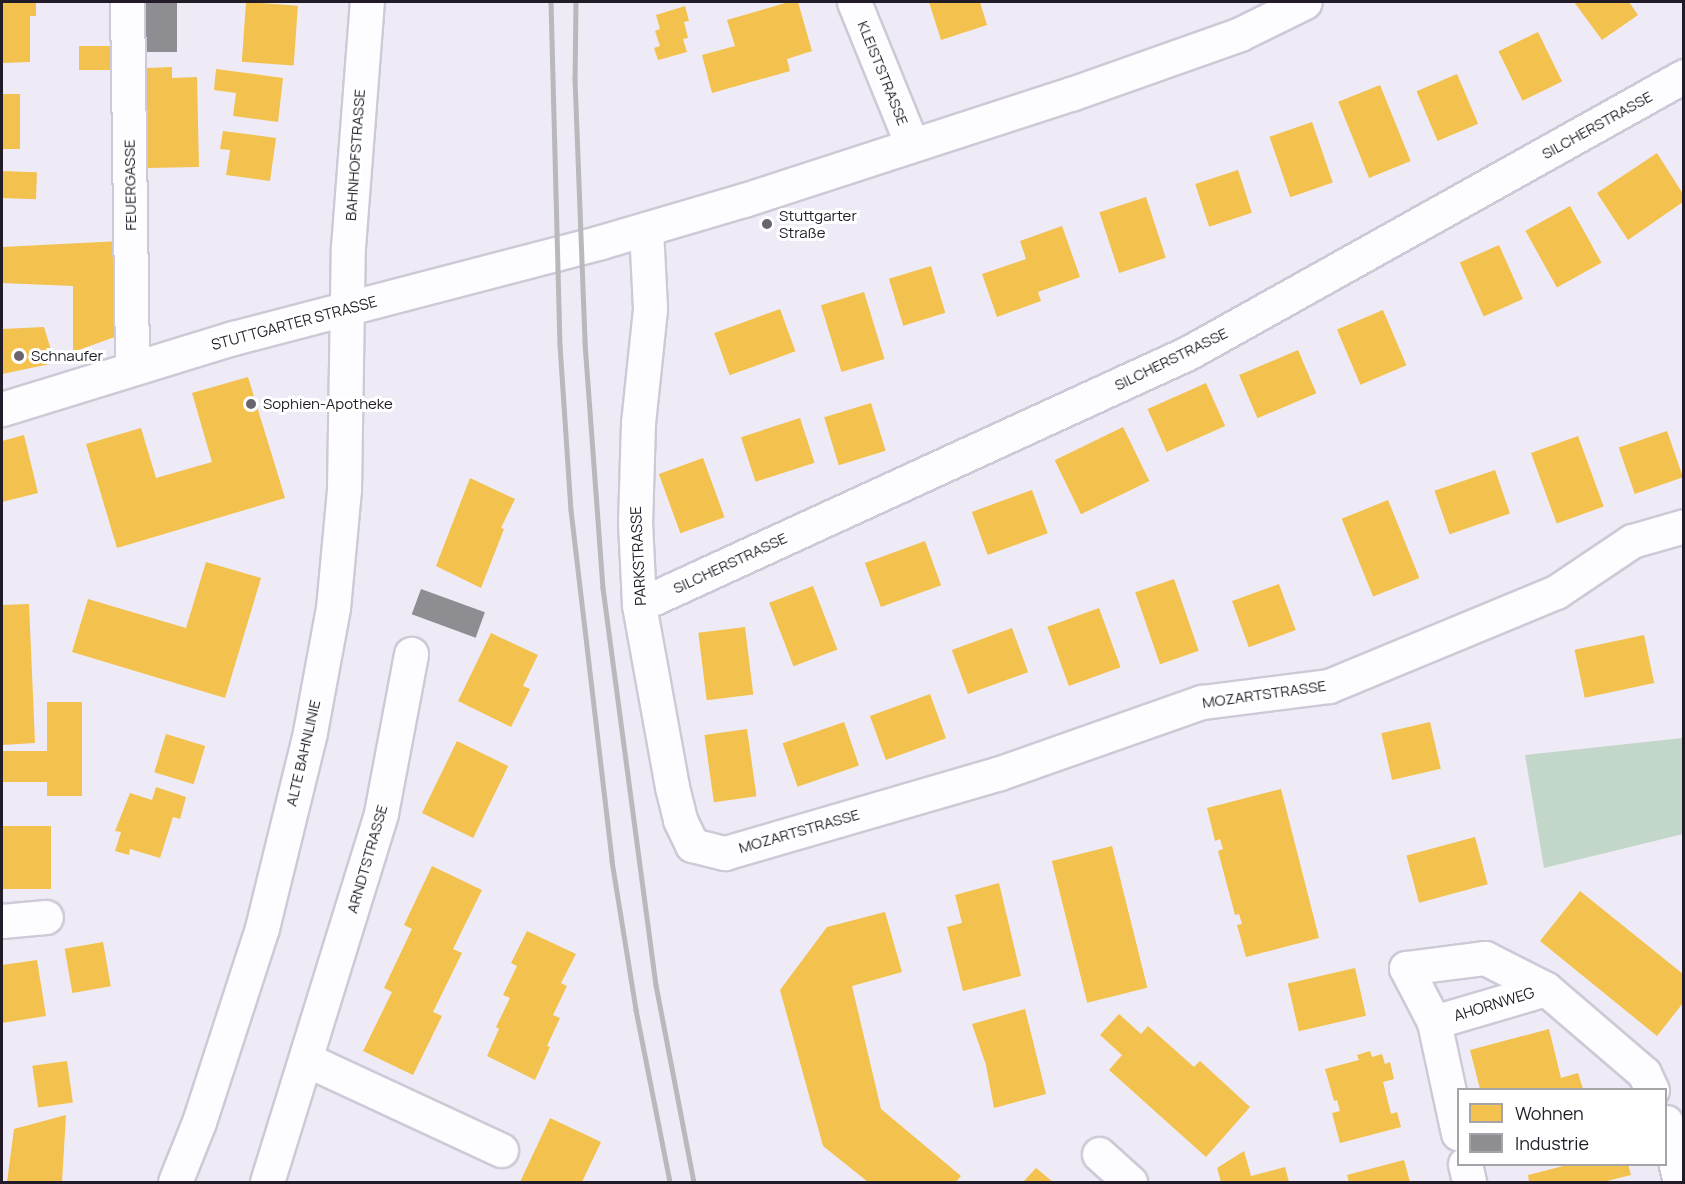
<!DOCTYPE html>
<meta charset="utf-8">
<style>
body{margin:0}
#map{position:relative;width:1685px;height:1184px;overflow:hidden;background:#efebf6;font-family:Manrope,sans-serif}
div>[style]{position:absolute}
.green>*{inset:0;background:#c2d6c9}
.homes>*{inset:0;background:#f2c14e;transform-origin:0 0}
.industry>*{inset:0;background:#8d8d92;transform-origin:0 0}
.roads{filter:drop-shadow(2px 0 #cec9d6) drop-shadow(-2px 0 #cec9d6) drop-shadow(0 2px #cec9d6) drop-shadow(0 -2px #cec9d6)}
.minor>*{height:33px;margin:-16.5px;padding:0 16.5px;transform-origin:16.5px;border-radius:16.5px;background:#fdfcfe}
.rail>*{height:4.5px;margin:-2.25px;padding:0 2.25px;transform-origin:2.25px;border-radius:2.25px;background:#b9b8ba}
.dots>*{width:16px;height:16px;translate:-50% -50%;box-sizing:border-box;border:3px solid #fff;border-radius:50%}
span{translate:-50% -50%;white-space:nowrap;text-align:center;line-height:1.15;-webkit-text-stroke:6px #fff;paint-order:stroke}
.street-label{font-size:15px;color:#221c29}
.poi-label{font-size:15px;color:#221c29}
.left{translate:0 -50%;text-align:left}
.frame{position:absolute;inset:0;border:3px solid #221c29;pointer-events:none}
.legend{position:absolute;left:1457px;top:1088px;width:210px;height:78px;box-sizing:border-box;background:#fff;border:2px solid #a7a4a9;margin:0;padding:8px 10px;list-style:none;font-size:18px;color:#221c29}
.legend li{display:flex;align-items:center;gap:12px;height:30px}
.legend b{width:30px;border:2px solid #a7a4a9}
</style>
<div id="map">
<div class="green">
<i style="clip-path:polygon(1683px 738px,1683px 834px,1544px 868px,1525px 755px)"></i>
</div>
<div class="homes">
<i style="clip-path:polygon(2px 2px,36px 2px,36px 16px,30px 16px,30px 62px,2px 63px)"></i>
<i style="left:246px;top:2px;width:52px;height:60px;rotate:4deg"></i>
<i style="clip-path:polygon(789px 2px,798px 2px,812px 51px,787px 59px,790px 71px,712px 93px,702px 55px,735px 46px,727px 20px)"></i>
<i style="clip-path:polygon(929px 2px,980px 2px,987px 25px,941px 40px)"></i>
<i style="clip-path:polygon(1574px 2px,1629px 2px,1638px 15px,1602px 40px)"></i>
<i style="clip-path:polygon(685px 6px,689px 21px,684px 22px,688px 38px,683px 39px,687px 52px,658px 60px,654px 48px,660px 46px,655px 31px,660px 29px,656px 15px)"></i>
<i style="left:1538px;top:32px;width:55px;height:44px;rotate:64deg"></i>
<i style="left:79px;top:46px;width:31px;height:24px"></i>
<i style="clip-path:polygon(172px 67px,172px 78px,197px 77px,199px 167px,148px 168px,146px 68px)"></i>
<i style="clip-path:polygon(216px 69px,283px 78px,278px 122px,233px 116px,236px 93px,214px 90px)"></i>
<i style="left:1457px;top:74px;width:54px;height:44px;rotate:67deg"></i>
<i style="left:1380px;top:85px;width:82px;height:45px;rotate:68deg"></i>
<i style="left:2px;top:94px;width:18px;height:55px"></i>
<i style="left:1312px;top:122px;width:64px;height:45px;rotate:71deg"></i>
<i style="clip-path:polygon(223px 131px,276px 138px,270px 181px,226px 175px,230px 150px,220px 149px)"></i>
<i style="clip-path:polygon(1657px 153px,1683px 194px,1683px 202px,1628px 240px,1597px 193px)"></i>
<i style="left:1238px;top:170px;width:45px;height:45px;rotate:72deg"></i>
<i style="left:2px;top:171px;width:35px;height:27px;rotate:2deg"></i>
<i style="left:1146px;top:197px;width:64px;height:49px;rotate:72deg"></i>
<i style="left:1570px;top:206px;width:65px;height:51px;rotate:61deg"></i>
<i style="clip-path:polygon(1062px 226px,1080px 277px,1038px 292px,1041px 301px,997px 317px,982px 274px,1026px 259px,1020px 241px)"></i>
<i style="clip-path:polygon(121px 241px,123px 334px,73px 352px,73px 286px,2px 283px,2px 247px)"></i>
<i style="left:1499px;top:245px;width:59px;height:43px;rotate:66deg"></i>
<i style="left:931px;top:266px;width:49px;height:44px;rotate:73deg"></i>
<i style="left:864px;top:292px;width:70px;height:45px;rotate:73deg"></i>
<i style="left:780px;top:309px;width:45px;height:70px;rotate:70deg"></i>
<i style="left:1383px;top:310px;width:60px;height:50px;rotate:67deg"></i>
<i style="clip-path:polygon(44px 327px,55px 363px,2px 374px,2px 329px)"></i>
<i style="left:1298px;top:350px;width:47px;height:64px;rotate:67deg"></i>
<i style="clip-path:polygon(248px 377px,285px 498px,117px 548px,86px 444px,141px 428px,156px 478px,212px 462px,192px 393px)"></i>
<i style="left:1206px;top:383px;width:47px;height:64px;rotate:66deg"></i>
<i style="left:871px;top:403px;width:50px;height:49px;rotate:73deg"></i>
<i style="left:800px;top:418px;width:47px;height:62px;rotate:72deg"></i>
<i style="left:1123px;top:427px;width:60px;height:76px;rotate:64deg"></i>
<i style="left:1667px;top:431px;width:49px;height:51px;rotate:71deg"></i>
<i style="clip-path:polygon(24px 435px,38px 493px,2px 502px,2px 441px)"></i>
<i style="left:1578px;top:436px;width:75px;height:50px;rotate:70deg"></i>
<i style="left:703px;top:458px;width:63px;height:47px;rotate:70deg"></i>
<i style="left:1495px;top:470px;width:46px;height:64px;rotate:71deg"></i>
<i style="clip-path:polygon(470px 478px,515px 499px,501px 528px,504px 529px,481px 588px,436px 566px)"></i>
<i style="left:1032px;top:490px;width:46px;height:64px;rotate:70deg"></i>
<i style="left:1388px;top:500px;width:84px;height:50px;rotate:68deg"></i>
<i style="left:925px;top:541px;width:47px;height:64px;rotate:70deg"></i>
<i style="clip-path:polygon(206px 562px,261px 578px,225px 698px,72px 652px,88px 599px,186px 628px)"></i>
<i style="left:1174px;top:579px;width:76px;height:41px;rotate:71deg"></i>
<i style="left:1279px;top:584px;width:49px;height:50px;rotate:70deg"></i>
<i style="left:813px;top:586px;width:68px;height:47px;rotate:69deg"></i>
<i style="clip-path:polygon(29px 604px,35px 743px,2px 745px,2px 605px)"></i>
<i style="left:1099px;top:608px;width:63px;height:55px;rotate:70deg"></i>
<i style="left:745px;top:627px;width:68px;height:47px;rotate:83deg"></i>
<i style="left:1012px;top:628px;width:47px;height:64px;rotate:70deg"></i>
<i style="clip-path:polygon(491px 633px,538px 655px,523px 686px,530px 689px,511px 727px,458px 701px)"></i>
<i style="left:1644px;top:635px;width:49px;height:71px;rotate:78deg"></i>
<i style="left:930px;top:694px;width:47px;height:64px;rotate:70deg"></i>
<i style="clip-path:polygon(47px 702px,82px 702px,82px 796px,47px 796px,47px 782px,2px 782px,2px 751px,47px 751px)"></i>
<i style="left:844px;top:722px;width:46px;height:65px;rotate:71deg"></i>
<i style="left:1430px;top:722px;width:48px;height:50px;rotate:77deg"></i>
<i style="left:747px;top:729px;width:68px;height:43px;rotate:82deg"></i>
<i style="left:166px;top:734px;width:41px;height:40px;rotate:17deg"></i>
<i style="left:457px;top:741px;width:57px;height:80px;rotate:26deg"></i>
<i style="clip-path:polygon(156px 787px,186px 797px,180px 819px,173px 817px,160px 858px,130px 849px,129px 855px,115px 851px,121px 832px,115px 831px,130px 793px,152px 800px)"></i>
<i style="clip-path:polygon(1281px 789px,1319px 938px,1246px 957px,1237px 925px,1242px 924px,1239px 914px,1235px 915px,1218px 851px,1223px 849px,1220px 839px,1215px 841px,1207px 808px)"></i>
<i style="left:2px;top:826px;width:49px;height:63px"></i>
<i style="left:1475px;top:837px;width:49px;height:71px;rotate:75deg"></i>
<i style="left:1112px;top:846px;width:146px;height:62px;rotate:76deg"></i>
<i style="clip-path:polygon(432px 866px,482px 890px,453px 949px,462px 953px,433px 1012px,442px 1016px,413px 1075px,363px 1051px,392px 992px,384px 988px,412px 929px,404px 925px)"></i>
<i style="clip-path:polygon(999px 883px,1021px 976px,963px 991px,947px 927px,962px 923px,955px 895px)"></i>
<i style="clip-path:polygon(1580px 891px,1683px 974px,1683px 1003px,1657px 1036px,1540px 941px)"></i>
<i style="clip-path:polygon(885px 912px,902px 972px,852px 986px,881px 1109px,961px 1176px,956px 1182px,868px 1182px,823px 1146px,780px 990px,827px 927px)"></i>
<i style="clip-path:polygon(527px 931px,576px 954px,561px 983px,567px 986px,553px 1015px,560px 1018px,547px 1046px,550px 1047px,535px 1080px,487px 1056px,499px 1029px,496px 1027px,510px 998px,503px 995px,517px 966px,511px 963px)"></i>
<i style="left:103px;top:942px;width:45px;height:39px;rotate:80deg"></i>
<i style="clip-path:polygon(37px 960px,46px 1016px,2px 1023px,2px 965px)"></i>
<i style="left:1355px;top:968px;width:49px;height:69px;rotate:77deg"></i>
<i style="clip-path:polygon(1025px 1009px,1046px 1094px,994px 1108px,986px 1065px,972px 1024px)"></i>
<i style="clip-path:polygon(1119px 1014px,1141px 1034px,1148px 1026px,1194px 1067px,1200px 1061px,1250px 1107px,1206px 1157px,1109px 1070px,1122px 1055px,1100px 1035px)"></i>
<i style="clip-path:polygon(1549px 1029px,1561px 1078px,1578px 1073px,1583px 1089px,1480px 1089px,1470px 1050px)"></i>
<i style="clip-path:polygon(1370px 1051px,1372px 1057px,1382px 1054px,1385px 1064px,1390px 1062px,1394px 1079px,1383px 1082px,1391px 1114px,1397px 1112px,1401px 1127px,1340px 1143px,1332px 1113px,1340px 1111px,1337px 1100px,1334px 1101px,1325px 1069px,1359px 1060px,1357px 1055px)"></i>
<i style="left:67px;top:1061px;width:42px;height:35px;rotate:82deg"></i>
<i style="clip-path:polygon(66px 1115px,62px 1182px,7px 1182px,14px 1129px)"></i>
<i style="clip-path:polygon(550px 1118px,601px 1142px,582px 1182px,520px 1182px)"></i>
<i style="clip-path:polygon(1244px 1151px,1251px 1176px,1285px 1167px,1289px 1182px,1221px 1182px,1217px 1168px)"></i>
<i style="clip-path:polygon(1404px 1160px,1410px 1182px,1349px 1182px,1347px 1175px)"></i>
<i style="clip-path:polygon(1571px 1164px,1628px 1164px,1631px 1175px,1603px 1182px,1529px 1182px,1528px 1175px)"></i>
<i style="clip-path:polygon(1036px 1168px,1053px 1182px,1023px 1182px)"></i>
</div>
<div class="industry">
<i style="left:143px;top:2px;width:34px;height:50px"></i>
<i style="left:421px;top:589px;width:68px;height:27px;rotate:20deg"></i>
</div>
<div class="roads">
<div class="minor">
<i style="left:127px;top:2px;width:366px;rotate:89.2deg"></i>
<i style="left:854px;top:2px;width:154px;rotate:67.9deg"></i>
<i style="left:646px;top:229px;width:80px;rotate:87.1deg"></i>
<i style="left:650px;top:309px;width:115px;rotate:96deg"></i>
<i style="left:638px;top:423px;width:99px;rotate:91.7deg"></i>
<i style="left:635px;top:522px;width:83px;rotate:87.2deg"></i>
<i style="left:639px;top:605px;width:185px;rotate:79.7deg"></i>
<i style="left:672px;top:787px;width:34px;rotate:76deg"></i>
<i style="left:680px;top:820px;width:28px;rotate:64deg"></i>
<i style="left:692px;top:845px;width:34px;rotate:14deg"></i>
<i style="left:725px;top:853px;width:286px;rotate:-16.2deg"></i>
<i style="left:1000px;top:773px;width:214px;rotate:-19.4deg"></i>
<i style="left:1202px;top:702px;width:128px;rotate:-7.2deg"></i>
<i style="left:1329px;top:686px;width:246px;rotate:-22.5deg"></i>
<i style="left:1556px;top:592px;width:92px;rotate:-33.9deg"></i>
<i style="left:1632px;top:541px;width:54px;rotate:-16.1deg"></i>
<i style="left:2px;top:409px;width:242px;rotate:-17.1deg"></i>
<i style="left:233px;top:338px;width:380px;rotate:-14.6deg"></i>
<i style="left:601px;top:242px;width:149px;rotate:-16.4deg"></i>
<i style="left:744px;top:200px;width:344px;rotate:-18deg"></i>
<i style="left:1071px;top:94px;width:179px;rotate:-19.5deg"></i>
<i style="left:1240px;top:34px;width:72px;rotate:-26.2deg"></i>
<i style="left:639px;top:605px;width:604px;rotate:-24.66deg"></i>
<i style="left:1188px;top:353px;width:568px;rotate:-29.18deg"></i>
<i style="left:2px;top:921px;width:44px;rotate:-5.2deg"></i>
<i style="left:1546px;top:989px;width:117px;rotate:163.6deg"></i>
<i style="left:1434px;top:1022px;width:61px;rotate:-117.4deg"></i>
<i style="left:1406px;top:968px;width:80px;rotate:-7.2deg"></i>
<i style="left:1485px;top:958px;width:68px;rotate:26.9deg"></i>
<i style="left:1546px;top:989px;width:129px;rotate:40.6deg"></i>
<i style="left:1644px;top:1073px;width:19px;rotate:65deg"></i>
<i style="left:1434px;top:1022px;width:114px;rotate:77.8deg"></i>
<i style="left:307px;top:1060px;width:214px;rotate:24.9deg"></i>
<i style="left:1666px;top:1122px;width:62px;rotate:76.9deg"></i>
<i style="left:1099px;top:1154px;width:42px;rotate:42.1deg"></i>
<i style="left:1465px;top:1164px;width:18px;rotate:77deg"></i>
<i style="left:175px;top:1182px;width:65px;rotate:-68.2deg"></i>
<i style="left:199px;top:1122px;width:204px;rotate:-72deg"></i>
<i style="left:262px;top:928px;width:202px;rotate:-76.2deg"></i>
<i style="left:310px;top:732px;width:126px;rotate:-79.5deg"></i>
<i style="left:333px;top:608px;width:119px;rotate:-84.7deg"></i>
<i style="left:344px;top:490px;width:243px;rotate:-89.1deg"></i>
<i style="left:348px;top:247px;width:246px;rotate:-85.6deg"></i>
<i style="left:267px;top:1182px;width:386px;rotate:-72.8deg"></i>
<i style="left:381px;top:813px;width:162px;rotate:-79.3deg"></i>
</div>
</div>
<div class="rail">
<i style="left:551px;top:2px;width:343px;rotate:88.5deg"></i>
<i style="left:560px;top:345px;width:165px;rotate:86.2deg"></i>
<i style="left:571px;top:510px;width:353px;rotate:83.3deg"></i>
<i style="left:612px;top:861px;width:151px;rotate:80.8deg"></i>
<i style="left:636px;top:1010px;width:175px;rotate:78.8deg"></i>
<i style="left:576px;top:2px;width:77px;rotate:90.7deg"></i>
<i style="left:575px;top:79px;width:264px;rotate:87.8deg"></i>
<i style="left:585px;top:343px;width:246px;rotate:85.8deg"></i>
<i style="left:603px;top:588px;width:401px;rotate:82.4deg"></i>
<i style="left:656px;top:985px;width:201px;rotate:79.1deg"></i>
</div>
<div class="dots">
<i style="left:767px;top:224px;background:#6a6471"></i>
<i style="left:19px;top:356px;background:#6a6471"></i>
<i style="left:251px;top:404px;background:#6a6471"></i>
</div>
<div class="street-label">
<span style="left:883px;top:73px;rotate:68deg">KLEISTSTRASSE</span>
<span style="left:1597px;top:125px;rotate:-29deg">SILCHERSTRASSE</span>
<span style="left:355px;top:155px;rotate:-86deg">BAHNHOFSTRASSE</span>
<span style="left:130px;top:185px;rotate:-91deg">FEUERGASSE</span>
<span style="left:294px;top:323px;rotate:-15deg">STUTTGARTER STRASSE</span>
<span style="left:1171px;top:359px;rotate:-26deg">SILCHERSTRASSE</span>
<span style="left:638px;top:556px;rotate:-93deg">PARKSTRASSE</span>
<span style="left:730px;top:563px;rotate:-25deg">SILCHERSTRASSE</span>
<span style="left:1264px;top:694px;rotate:-8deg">MOZARTSTRASSE</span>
<span style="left:303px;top:753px;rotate:-77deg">ALTE BAHNLINIE</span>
<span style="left:799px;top:831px;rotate:-16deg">MOZARTSTRASSE</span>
<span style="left:367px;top:859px;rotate:-74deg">ARNDTSTRASSE</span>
<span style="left:1494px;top:1004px;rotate:-17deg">AHORNWEG</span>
</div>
<div class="poi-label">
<span class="left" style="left:779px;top:224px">Stuttgarter<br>Straße</span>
<span class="left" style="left:31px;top:356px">Schnaufer</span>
<span class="left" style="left:263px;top:404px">Sophien-Apotheke</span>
</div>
<div class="frame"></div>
<ul class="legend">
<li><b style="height:16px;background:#f2c14e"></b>Wohnen</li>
<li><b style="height:16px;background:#8d8d92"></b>Industrie</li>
</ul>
</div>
